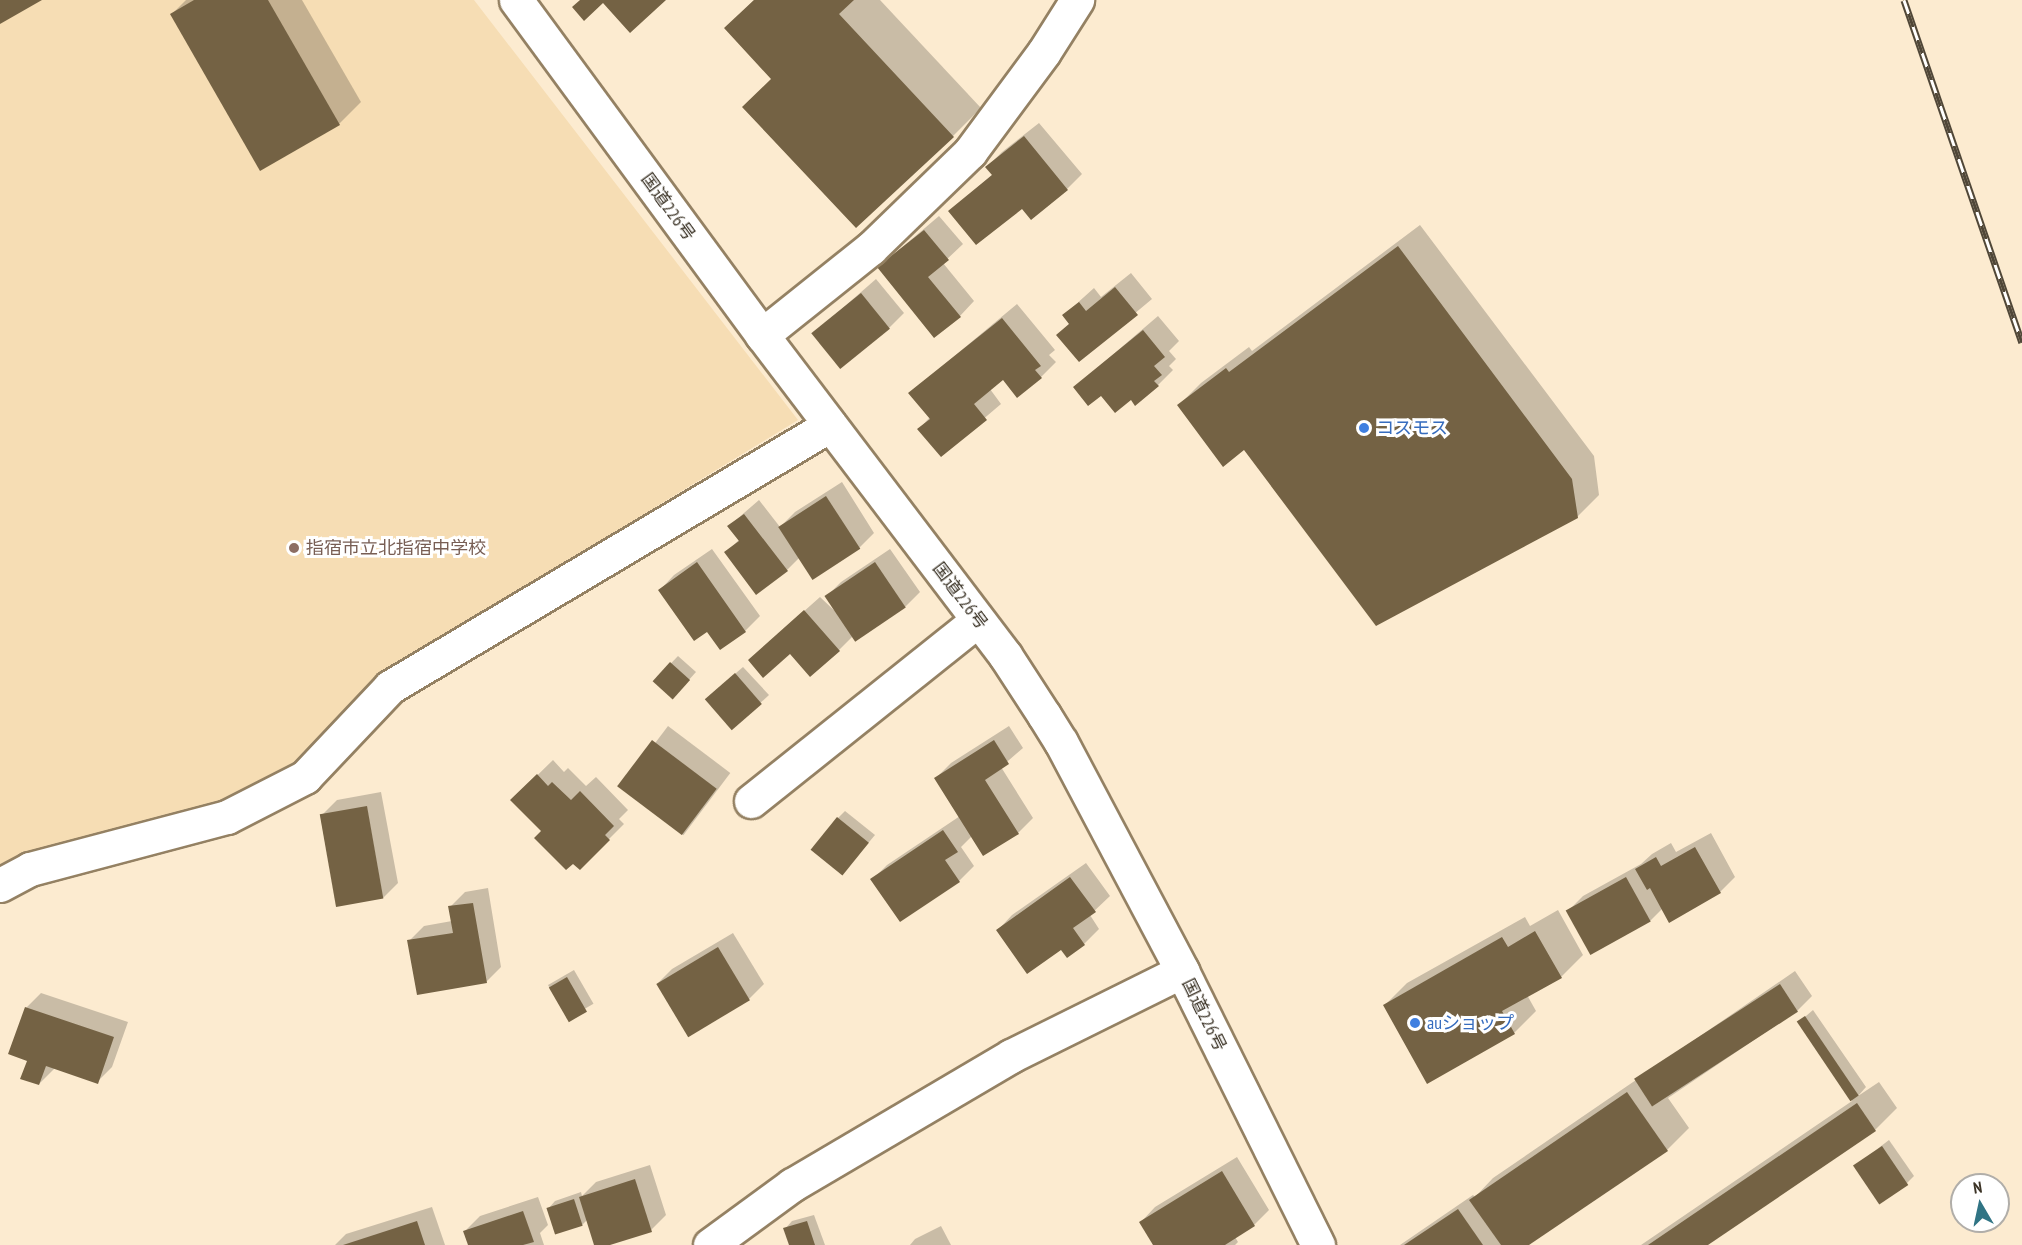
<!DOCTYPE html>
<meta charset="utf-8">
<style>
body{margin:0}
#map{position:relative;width:2022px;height:1245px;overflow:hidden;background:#fcebd0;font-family:"PT Sans Narrow","Noto Sans JP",sans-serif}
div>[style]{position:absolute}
.built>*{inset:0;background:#f6ddb4}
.shadow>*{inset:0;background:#0003;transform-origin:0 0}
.building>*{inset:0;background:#746244;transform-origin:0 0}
.roads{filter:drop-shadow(2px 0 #948163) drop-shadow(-2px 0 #948163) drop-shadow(0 2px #948163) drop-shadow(0 -2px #948163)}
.street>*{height:33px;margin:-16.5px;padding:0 16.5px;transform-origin:16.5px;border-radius:16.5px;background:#fff}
.highway>*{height:33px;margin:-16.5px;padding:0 16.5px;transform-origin:16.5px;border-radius:16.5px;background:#fff}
.rail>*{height:7px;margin-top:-3.5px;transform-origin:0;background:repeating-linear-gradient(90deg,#fff 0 14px,#504738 0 28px);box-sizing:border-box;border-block:2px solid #504738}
.dots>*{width:16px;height:16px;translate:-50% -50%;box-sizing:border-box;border:3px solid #fff;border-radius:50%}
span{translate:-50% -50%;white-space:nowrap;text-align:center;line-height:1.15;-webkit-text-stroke:6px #fff;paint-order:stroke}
.street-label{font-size:18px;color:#3c3427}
.shop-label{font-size:18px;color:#366cbe}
.left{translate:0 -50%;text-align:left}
.education-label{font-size:18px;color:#785e54}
.north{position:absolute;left:1950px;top:1173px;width:60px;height:60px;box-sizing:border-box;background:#fff;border:2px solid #b1aea9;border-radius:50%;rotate:351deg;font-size:16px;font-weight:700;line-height:24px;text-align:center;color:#3c3427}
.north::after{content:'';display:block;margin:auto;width:21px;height:27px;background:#307484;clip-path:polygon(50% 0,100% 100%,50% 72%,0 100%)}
</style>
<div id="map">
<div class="built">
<i style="clip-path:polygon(0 0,474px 0,798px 420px,379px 676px,289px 769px,243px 797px,22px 854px,0 870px)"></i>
</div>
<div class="shadow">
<i style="clip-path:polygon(186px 0,302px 0,361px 102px,339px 124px,172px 14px)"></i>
<i style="clip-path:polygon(754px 0,880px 0,981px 108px,953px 136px,773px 78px,726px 28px)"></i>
<i style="clip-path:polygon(1039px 123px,1082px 174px,1067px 189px,1022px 207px,950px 211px,993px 174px,987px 167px,1002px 152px)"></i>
<i style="clip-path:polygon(939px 216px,963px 244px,943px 263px,974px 301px,960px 316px,879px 267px)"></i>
<i style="clip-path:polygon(1420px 225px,1594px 456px,1599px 495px,1577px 517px,1244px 448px,1179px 405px,1201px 383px,1249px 347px,1252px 351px)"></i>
<i style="clip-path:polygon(1131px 273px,1152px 299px,1079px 360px,1058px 335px,1070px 323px,1064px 315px,1094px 288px,1101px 297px)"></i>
<i style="clip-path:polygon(876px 279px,904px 313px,889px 328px,813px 334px)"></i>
<i style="clip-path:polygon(1017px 304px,1055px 350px,1049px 355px,1056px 362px,1041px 377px,1003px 378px,990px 389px,1001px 404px,941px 455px,919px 429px,930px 417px,910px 393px)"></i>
<i style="clip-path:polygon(1158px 316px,1179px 341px,1169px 351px,1176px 359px,1169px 366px,1173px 370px,1158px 385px,1135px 403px,1131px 398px,1075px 387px)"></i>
<i style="clip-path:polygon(842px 482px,874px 533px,859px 548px,813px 577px,800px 557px,787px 570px,726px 552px,740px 539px,729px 526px,759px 500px,780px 527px,795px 512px)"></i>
<i style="clip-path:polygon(712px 549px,760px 616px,745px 631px,720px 648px,707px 629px,660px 590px,674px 575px)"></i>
<i style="clip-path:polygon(890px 549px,920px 592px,905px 607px,853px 636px,839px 650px,790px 652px,765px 646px,820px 597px,838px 614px,826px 597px,841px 582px)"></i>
<i style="clip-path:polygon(678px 656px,696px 672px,679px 691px,654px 681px)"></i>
<i style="clip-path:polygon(743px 667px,769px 695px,733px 728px,714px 692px)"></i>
<i style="left:668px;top:726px;width:78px;height:78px;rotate:37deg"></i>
<i style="clip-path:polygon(1009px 726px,1023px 748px,1001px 767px,1033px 818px,1018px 833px,972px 836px,961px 847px,974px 866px,959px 881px,900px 920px,872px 880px,887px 865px,960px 816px,936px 778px,951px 763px)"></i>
<i style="clip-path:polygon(553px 760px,564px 772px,568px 768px,586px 786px,596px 777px,628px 810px,619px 819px,624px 824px,580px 868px,512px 800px)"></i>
<i style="clip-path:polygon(381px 792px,398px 883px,383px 898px,322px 815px,337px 800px)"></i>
<i style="clip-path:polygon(845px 811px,875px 835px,849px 866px,838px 818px)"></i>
<i style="clip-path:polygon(1711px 833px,1735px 877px,1720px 892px,1663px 908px,1650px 921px,1568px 911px,1583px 896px,1641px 864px,1652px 854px,1671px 843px,1676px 852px)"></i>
<i style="clip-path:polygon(1086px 863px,1110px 896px,1090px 915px,1099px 929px,1084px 944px,1067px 956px,1061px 948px,998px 930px,1012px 915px)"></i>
<i style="clip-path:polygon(488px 888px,501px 967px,486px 982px,409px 941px,424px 926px,452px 921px,450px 907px,465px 892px)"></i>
<i style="clip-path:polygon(1558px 910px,1583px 955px,1561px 977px,1527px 995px,1536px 1011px,1514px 1033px,1385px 1005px,1407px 983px,1525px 917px,1530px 926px)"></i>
<i style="clip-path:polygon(733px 933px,764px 984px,749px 999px,657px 984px,672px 969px)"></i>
<i style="left:574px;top:970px;width:39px;height:30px;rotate:60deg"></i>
<i style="clip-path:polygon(1795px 971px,1812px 996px,1797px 1011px,1668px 1098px,1689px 1128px,1667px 1150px,1527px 1245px,1400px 1245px,1473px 1195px,1475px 1197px,1493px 1178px)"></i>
<i style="clip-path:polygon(41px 993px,128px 1022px,112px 1067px,97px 1082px,55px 1068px,39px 1084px,29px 1060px,26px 1008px)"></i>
<i style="clip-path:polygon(1813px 1010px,1866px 1087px,1858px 1096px,1879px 1082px,1897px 1108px,1875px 1130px,1706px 1245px,1641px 1245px,1852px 1101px,1799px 1022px)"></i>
<i style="clip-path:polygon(1889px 1140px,1914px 1176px,1907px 1183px,1855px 1166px)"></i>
<i style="clip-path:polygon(1237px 1157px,1269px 1210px,1254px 1225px,1235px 1237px,1238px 1242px,1235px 1245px,1154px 1245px,1141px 1222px,1155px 1207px)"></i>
<i style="clip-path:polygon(650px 1165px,666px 1215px,651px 1230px,605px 1245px,596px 1245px,588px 1219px,582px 1225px,548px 1209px,555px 1201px,581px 1192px,582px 1196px,596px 1182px)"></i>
<i style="clip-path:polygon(538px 1197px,548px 1225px,540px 1233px,544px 1245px,470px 1245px,465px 1231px,480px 1216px)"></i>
<i style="clip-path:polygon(432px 1207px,445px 1245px,335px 1245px,346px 1234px)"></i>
<i style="clip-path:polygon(814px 1215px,825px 1245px,790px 1245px,785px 1229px,792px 1221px)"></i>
<i style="clip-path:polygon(941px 1226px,951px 1245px,910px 1245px,915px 1239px)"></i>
</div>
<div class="building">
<i style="clip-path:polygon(0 0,42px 0,0 24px)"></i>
<i style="clip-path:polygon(194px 0,268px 0,340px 125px,260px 171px,170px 14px)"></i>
<i style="clip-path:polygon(580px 0,666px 0,630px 33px,603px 3px,584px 21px,572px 7px)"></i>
<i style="clip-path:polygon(754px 0,854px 0,839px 14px,954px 137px,856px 228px,742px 107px,771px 79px,724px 28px)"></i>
<i style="clip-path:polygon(1024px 136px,1068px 190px,1031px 220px,1022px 209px,976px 245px,948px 211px,992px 175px,985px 167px)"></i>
<i style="clip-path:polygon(924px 230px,949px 260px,928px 277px,961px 317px,934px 338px,877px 267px)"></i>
<i style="clip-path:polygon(1398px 246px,1572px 479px,1578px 518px,1376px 626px,1244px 450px,1223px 467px,1177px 405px,1226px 368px,1229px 372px)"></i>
<i style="clip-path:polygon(1115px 287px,1138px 315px,1079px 362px,1056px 335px,1069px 324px,1062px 315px,1079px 302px,1086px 311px)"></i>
<i style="left:861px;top:293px;width:46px;height:64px;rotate:51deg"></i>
<i style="clip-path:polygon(1002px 318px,1041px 366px,1035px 370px,1042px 378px,1017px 398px,1003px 380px,974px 404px,987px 420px,941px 457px,917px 429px,930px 419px,908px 393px)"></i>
<i style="clip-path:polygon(1143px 330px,1165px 357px,1154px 366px,1162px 375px,1154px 381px,1159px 386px,1135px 406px,1131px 400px,1115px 413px,1101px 396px,1088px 406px,1073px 387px)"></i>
<i style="left:826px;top:496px;width:63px;height:57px;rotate:57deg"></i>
<i style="clip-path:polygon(744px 514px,788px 571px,756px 595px,724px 552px,739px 541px,727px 526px)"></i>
<i style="clip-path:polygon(697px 562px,746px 632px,720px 650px,707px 632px,694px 641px,658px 590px)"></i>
<i style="left:875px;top:562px;width:55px;height:61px;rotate:56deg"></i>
<i style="clip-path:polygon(804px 610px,840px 651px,810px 677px,790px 654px,763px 678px,748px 660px)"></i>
<i style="left:670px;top:662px;width:27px;height:26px;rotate:42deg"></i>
<i style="left:735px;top:673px;width:41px;height:40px;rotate:49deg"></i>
<i style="left:652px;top:740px;width:81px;height:58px;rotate:37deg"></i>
<i style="clip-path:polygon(994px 740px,1009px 764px,985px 780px,1019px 834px,983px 856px,934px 778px)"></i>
<i style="clip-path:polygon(537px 774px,548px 786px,552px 782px,571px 800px,580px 791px,614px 826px,605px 835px,610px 840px,580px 870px,573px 864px,566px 870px,534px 838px,541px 831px,510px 800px)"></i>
<i style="left:367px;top:806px;width:94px;height:48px;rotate:80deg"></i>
<i style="left:837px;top:817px;width:41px;height:42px;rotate:39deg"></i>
<i style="clip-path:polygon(943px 830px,958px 852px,945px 860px,960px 882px,900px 922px,870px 879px)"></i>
<i style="clip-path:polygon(1695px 847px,1721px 893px,1669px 923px,1650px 888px,1647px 890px,1635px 869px,1656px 857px,1661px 866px)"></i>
<i style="clip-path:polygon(1070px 877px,1096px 912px,1073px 928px,1085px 945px,1067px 958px,1061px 950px,1027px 974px,996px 930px)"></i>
<i style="left:1626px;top:877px;width:51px;height:69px;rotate:61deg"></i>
<i style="clip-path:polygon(473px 903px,487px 983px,417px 995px,407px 940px,453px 933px,448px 906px)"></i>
<i style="clip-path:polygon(1535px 931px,1562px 978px,1502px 1011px,1515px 1034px,1427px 1084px,1383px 1005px,1502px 937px,1508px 947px)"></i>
<i style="left:718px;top:947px;width:62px;height:72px;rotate:59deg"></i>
<i style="left:567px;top:977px;width:40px;height:21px;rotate:60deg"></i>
<i style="left:1780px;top:984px;width:33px;height:174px;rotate:57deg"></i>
<i style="clip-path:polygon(25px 1007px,114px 1037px,98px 1084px,46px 1066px,39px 1085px,20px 1079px,27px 1061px,8px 1054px)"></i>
<i style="left:1805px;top:1016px;width:96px;height:10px;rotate:56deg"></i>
<i style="clip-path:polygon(1627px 1092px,1668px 1151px,1529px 1245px,1501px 1245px,1469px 1200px)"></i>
<i style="clip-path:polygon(1857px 1103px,1876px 1131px,1708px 1245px,1648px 1245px)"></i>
<i style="left:1882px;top:1146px;width:47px;height:35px;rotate:56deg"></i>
<i style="clip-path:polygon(1222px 1171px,1255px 1226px,1225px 1245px,1153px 1245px,1139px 1222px)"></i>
<i style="clip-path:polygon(635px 1179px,652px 1232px,610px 1245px,594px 1245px,579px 1197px)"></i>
<i style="left:574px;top:1199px;width:28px;height:29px;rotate:72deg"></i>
<i style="clip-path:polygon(1458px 1209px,1483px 1245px,1404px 1245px)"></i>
<i style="clip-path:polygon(523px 1211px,534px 1242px,523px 1245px,468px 1245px,463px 1231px)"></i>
<i style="clip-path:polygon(417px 1221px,425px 1245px,343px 1245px)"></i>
<i style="clip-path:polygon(807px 1221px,815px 1245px,789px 1245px,783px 1228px)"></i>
</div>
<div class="roads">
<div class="street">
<i style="left:762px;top:335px;width:139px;rotate:-38.6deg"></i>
<i style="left:871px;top:248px;width:138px;rotate:-44.1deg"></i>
<i style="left:970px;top:152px;width:124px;rotate:-53.5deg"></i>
<i style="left:1044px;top:52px;width:62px;rotate:-57.6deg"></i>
<i style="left:751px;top:801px;width:290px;rotate:-38.6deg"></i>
<i style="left:0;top:885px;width:34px;rotate:-28deg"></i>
<i style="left:30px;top:869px;width:204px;rotate:-14.8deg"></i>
<i style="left:227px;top:817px;width:88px;rotate:-27.1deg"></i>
<i style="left:305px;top:777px;width:124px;rotate:-46.6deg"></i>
<i style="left:390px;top:687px;width:512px;rotate:-30.77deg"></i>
<i style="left:710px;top:1245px;width:102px;rotate:-36.2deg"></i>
<i style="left:792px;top:1185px;width:254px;rotate:-30.5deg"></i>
<i style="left:1011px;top:1056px;width:191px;rotate:-26.4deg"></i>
</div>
<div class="highway">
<i style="left:516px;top:0;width:416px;rotate:53.7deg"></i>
<i style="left:762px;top:335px;width:402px;rotate:52.8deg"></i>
<i style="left:1005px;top:655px;width:72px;rotate:57deg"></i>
<i style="left:1044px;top:715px;width:32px;rotate:58deg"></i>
<i style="left:1061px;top:742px;width:259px;rotate:62.1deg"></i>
<i style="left:1182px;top:971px;width:306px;rotate:63.6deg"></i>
</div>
</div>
<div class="rail">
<i style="left:1904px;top:0;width:362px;rotate:71deg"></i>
</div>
<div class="dots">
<i style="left:1364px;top:428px;background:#3f7fe0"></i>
<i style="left:294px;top:548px;background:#8d6e63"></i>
<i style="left:1415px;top:1023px;background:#3f7fe0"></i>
</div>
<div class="street-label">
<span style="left:668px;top:207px;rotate:54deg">国道226号</span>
<span style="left:960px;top:596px;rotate:53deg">国道226号</span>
<span style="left:1204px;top:1015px;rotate:64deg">国道226号</span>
</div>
<div class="shop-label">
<span class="left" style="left:1376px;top:428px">コスモス</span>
<span class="left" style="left:1427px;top:1023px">auショップ</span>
</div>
<div class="education-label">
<span class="left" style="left:306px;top:548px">指宿市立北指宿中学校</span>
</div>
<div class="north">N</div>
</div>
